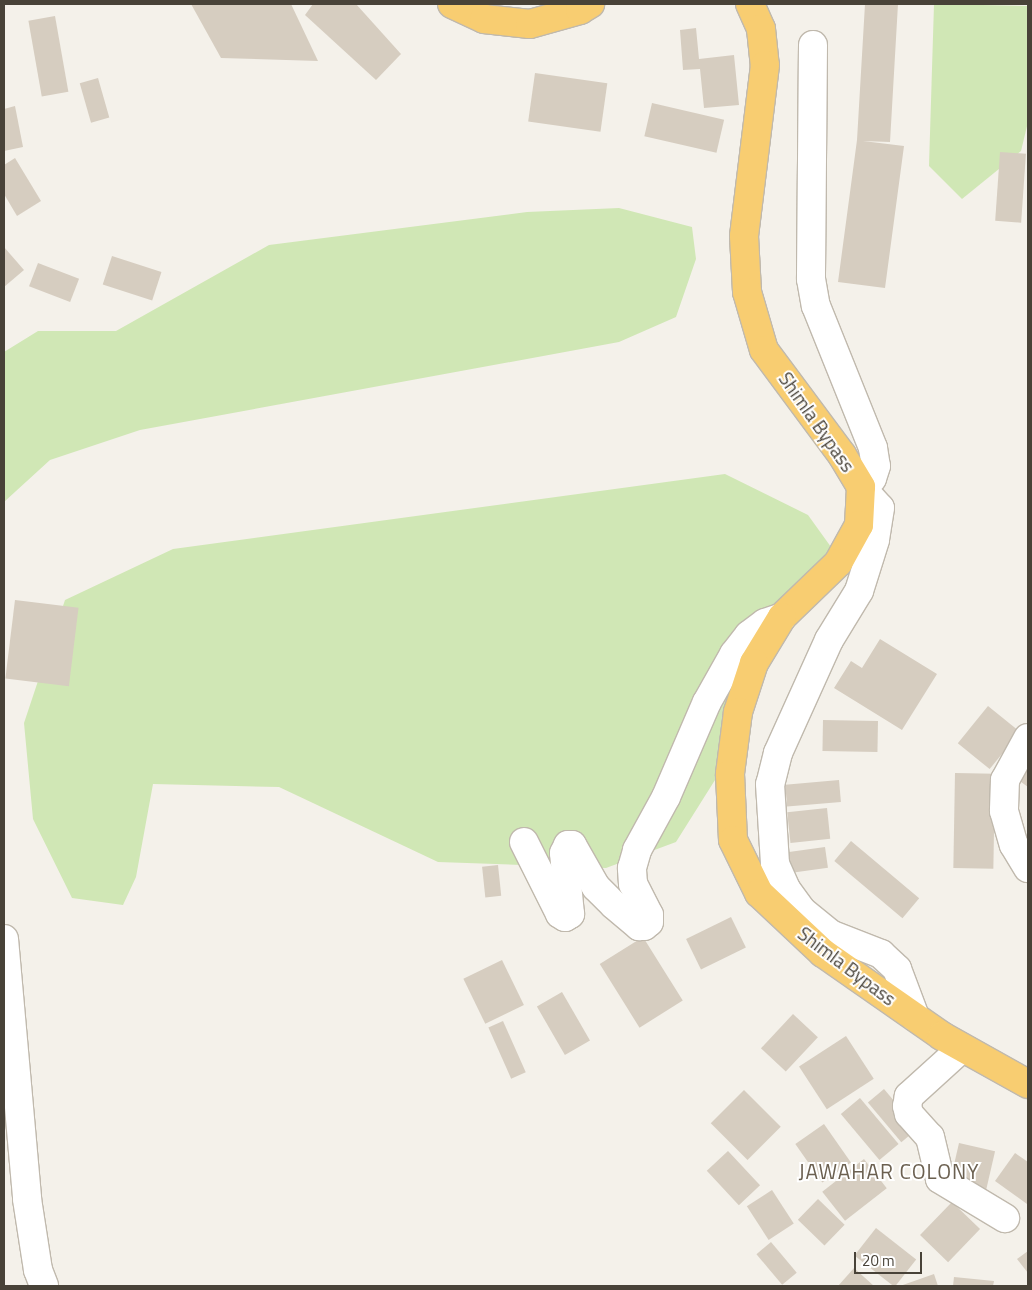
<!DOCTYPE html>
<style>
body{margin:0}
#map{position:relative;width:1032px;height:1290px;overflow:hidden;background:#f4f1ea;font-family:"Titillium Web",sans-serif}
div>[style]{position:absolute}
.green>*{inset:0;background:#d0e7b5}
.building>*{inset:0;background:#d6cdc0;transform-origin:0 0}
.roads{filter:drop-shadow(1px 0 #c0b9ad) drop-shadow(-1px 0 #c0b9ad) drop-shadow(0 1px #c0b9ad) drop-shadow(0 -1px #c0b9ad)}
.minor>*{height:28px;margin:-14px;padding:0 14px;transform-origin:14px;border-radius:14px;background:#fff}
.highway>*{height:28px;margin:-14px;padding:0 14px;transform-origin:14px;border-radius:14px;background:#f8cd71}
span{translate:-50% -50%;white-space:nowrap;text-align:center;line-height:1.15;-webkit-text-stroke:4px #fff;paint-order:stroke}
.street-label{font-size:19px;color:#484238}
.quarter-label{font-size:21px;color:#6b6050;letter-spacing:1px}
.frame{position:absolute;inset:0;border:5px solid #484238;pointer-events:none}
.scale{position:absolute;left:854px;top:1252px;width:68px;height:22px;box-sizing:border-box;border:2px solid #484238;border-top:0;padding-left:6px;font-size:15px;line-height:18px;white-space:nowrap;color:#484238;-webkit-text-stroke:4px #fff;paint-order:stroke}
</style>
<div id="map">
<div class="green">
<i style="clip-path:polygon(934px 4px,1028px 6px,1028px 122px,1021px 151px,962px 199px,929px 166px)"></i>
<i style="clip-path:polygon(619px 208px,692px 227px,696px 259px,676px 317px,619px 342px,140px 430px,50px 460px,4px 502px,4px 352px,38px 331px,116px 331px,269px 245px,527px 212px)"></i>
<i style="clip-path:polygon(725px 474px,808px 515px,831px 547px,810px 588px,736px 647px,732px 753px,676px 842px,606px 868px,438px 862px,279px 787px,153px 784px,136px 877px,123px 905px,72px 898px,33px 819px,24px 723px,65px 600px,173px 549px)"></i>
</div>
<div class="building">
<i style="clip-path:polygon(191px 4px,291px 4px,318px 61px,221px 58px)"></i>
<i style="clip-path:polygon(313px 4px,356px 4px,401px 54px,376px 80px,305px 15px)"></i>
<i style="clip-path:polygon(865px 4px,898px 4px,890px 142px,863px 141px,904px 146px,885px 288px,838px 282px,857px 140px)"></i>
<i style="left:55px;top:16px;width:77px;height:27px;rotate:80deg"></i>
<i style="clip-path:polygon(696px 28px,699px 59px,734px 55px,739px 105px,704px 108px,700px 69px,683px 70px,680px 30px)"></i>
<i style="left:535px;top:73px;width:73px;height:49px;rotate:8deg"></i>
<i style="left:98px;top:78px;width:41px;height:19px;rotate:74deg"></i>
<i style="left:652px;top:103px;width:74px;height:34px;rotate:13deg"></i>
<i style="clip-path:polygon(15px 106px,23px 147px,4px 151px,4px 109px)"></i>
<i style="left:1000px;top:152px;width:26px;height:69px;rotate:4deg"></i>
<i style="clip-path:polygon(15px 158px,41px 201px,17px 216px,4px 194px,4px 165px)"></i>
<i style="clip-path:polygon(4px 247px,24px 270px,4px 287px)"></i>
<i style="left:112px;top:256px;width:52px;height:30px;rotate:18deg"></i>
<i style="left:38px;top:263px;width:44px;height:25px;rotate:21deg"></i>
<i style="left:15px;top:600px;width:64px;height:79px;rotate:7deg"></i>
<i style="clip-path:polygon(880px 639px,937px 674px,902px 730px,834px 688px,851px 661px,862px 668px)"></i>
<i style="left:988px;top:706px;width:41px;height:48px;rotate:39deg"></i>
<i style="left:823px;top:720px;width:55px;height:31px;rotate:1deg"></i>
<i style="clip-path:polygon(1028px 745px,1028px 787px,1009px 773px)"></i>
<i style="left:955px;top:773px;width:40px;height:95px;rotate:1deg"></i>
<i style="left:839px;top:780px;width:22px;height:54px;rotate:85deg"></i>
<i style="left:827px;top:808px;width:31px;height:40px;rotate:84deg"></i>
<i style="left:851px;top:841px;width:89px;height:26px;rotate:40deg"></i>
<i style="left:825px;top:847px;width:21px;height:40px;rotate:82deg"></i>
<i style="left:498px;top:865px;width:31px;height:16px;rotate:84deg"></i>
<i style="left:731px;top:917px;width:34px;height:50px;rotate:64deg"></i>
<i style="left:643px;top:937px;width:75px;height:51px;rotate:58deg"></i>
<i style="left:502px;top:960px;width:50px;height:43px;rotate:64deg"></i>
<i style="left:562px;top:992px;width:56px;height:29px;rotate:60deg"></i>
<i style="left:793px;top:1014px;width:34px;height:47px;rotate:43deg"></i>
<i style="left:503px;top:1021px;width:56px;height:16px;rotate:66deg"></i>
<i style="left:846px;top:1036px;width:51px;height:56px;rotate:57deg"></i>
<i style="left:884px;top:1089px;width:52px;height:21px;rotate:50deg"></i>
<i style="left:744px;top:1090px;width:52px;height:47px;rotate:45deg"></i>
<i style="left:860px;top:1098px;width:60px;height:25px;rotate:50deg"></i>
<i style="left:824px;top:1124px;width:47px;height:35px;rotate:55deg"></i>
<i style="left:959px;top:1143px;width:37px;height:40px;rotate:13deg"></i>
<i style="left:728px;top:1151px;width:47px;height:29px;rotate:47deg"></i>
<i style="clip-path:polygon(1015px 1153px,1028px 1162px,1027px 1204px,995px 1181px)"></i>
<i style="left:864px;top:1159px;width:37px;height:53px;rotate:52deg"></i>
<i style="left:772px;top:1190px;width:40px;height:30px;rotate:57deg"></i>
<i style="left:818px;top:1199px;width:37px;height:29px;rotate:44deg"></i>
<i style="left:952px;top:1202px;width:39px;height:46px;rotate:44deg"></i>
<i style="left:876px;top:1228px;width:51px;height:35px;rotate:38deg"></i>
<i style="left:771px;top:1242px;width:40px;height:19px;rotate:50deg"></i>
<i style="clip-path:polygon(1028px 1251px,1028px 1273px,1017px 1259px)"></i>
<i style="clip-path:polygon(854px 1268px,874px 1286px,838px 1286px)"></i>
<i style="clip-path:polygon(934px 1274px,938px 1286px,900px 1286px)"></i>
<i style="clip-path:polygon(954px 1277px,994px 1281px,993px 1286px,953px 1286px)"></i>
</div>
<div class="roads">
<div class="minor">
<i style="left:813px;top:45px;width:234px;rotate:90.5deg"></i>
<i style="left:811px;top:279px;width:27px;rotate:80deg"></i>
<i style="left:816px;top:306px;width:153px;rotate:68.1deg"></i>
<i style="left:873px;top:448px;width:18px;rotate:81deg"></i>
<i style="left:876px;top:466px;width:13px;rotate:108deg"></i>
<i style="left:872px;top:478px;width:14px;rotate:141deg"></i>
<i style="left:861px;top:487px;width:28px;rotate:48deg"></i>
<i style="left:880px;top:508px;width:32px;rotate:99deg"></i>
<i style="left:875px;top:540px;width:53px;rotate:107.4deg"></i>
<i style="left:859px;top:591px;width:57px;rotate:121.5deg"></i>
<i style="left:829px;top:640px;width:124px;rotate:114.3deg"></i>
<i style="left:778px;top:753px;width:32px;rotate:104deg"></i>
<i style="left:770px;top:784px;width:80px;rotate:86.4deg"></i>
<i style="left:775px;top:864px;width:27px;rotate:66deg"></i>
<i style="left:786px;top:889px;width:27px;rotate:54deg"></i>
<i style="left:802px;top:911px;width:36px;rotate:39deg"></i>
<i style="left:830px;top:934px;width:55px;rotate:21.4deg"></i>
<i style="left:881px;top:954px;width:22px;rotate:43deg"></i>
<i style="left:897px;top:969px;width:51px;rotate:69.4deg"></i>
<i style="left:1028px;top:738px;width:48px;rotate:118.7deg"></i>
<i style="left:1005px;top:780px;width:31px;rotate:92deg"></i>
<i style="left:1004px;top:811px;width:35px;rotate:74deg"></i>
<i style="left:1014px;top:845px;width:27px;rotate:59deg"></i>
<i style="left:524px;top:842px;width:80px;rotate:63.4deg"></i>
<i style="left:560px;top:914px;width:6px;rotate:31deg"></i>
<i style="left:565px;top:917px;width:6px;rotate:-31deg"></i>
<i style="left:570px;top:914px;width:61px;rotate:-95.6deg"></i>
<i style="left:564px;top:853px;width:9px;rotate:-63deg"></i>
<i style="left:568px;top:845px;width:4px"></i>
<i style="left:572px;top:845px;width:48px;rotate:60.3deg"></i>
<i style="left:596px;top:887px;width:25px;rotate:45deg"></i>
<i style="left:614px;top:905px;width:33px;rotate:40deg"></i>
<i style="left:639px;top:926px;width:5px"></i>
<i style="left:644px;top:926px;width:6px;rotate:-39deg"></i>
<i style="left:649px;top:922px;width:7px;rotate:-90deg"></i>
<i style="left:649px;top:915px;width:35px;rotate:-117deg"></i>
<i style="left:633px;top:884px;width:16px;rotate:-94deg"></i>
<i style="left:632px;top:868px;width:19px;rotate:-74deg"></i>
<i style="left:637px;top:850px;width:60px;rotate:-61.3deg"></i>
<i style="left:666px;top:797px;width:103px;rotate:-66.7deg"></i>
<i style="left:707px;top:702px;width:55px;rotate:-60.6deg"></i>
<i style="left:734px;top:654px;width:24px;rotate:-52deg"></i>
<i style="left:749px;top:635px;width:20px;rotate:-37deg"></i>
<i style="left:765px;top:623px;width:18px;rotate:-19deg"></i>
<i style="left:4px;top:939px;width:261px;rotate:84.9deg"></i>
<i style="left:27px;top:1199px;width:72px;rotate:81.2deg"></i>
<i style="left:38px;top:1270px;width:17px;rotate:69deg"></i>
<i style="left:962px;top:1048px;width:72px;rotate:137.8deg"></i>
<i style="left:909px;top:1096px;width:10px;rotate:101deg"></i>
<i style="left:907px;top:1106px;width:8px;rotate:76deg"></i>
<i style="left:909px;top:1114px;width:31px;rotate:48deg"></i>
<i style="left:930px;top:1137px;width:43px;rotate:76.6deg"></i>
<i style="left:940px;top:1179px;width:76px;rotate:31deg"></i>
</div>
<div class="highway">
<i style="left:452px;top:4px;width:35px;rotate:25deg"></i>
<i style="left:484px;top:19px;width:46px;rotate:6.2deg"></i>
<i style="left:530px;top:24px;width:52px;rotate:-15.6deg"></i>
<i style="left:580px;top:10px;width:12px;rotate:-31deg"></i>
<i style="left:750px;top:4px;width:27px;rotate:66deg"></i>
<i style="left:761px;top:29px;width:36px;rotate:84deg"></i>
<i style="left:765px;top:65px;width:172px;rotate:97deg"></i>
<i style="left:744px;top:236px;width:56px;rotate:86.9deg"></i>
<i style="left:747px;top:292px;width:60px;rotate:73.7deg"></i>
<i style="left:764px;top:350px;width:131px;rotate:53.4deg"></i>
<i style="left:842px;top:455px;width:37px;rotate:59deg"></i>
<i style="left:861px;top:487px;width:38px;rotate:93deg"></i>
<i style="left:859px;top:525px;width:43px;rotate:118.9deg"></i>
<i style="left:838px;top:563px;width:78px;rotate:136deg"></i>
<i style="left:782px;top:617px;width:54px;rotate:121.3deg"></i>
<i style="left:754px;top:663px;width:52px;rotate:108.1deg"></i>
<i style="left:738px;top:712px;width:63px;rotate:97.4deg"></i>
<i style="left:730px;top:774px;width:66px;rotate:87.4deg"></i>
<i style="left:733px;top:840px;width:59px;rotate:63.9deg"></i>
<i style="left:759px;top:893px;width:88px;rotate:43.2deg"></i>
<i style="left:823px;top:953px;width:145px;rotate:34.9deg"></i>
<i style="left:942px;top:1036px;width:98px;rotate:29.2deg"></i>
</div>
</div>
<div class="street-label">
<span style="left:817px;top:422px;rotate:55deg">Shimla Bypass</span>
<span style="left:847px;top:966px;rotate:37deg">Shimla Bypass</span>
</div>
<div class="quarter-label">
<span style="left:889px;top:1171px">JAWAHAR COLONY</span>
</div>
<div class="frame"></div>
<div class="scale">20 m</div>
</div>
